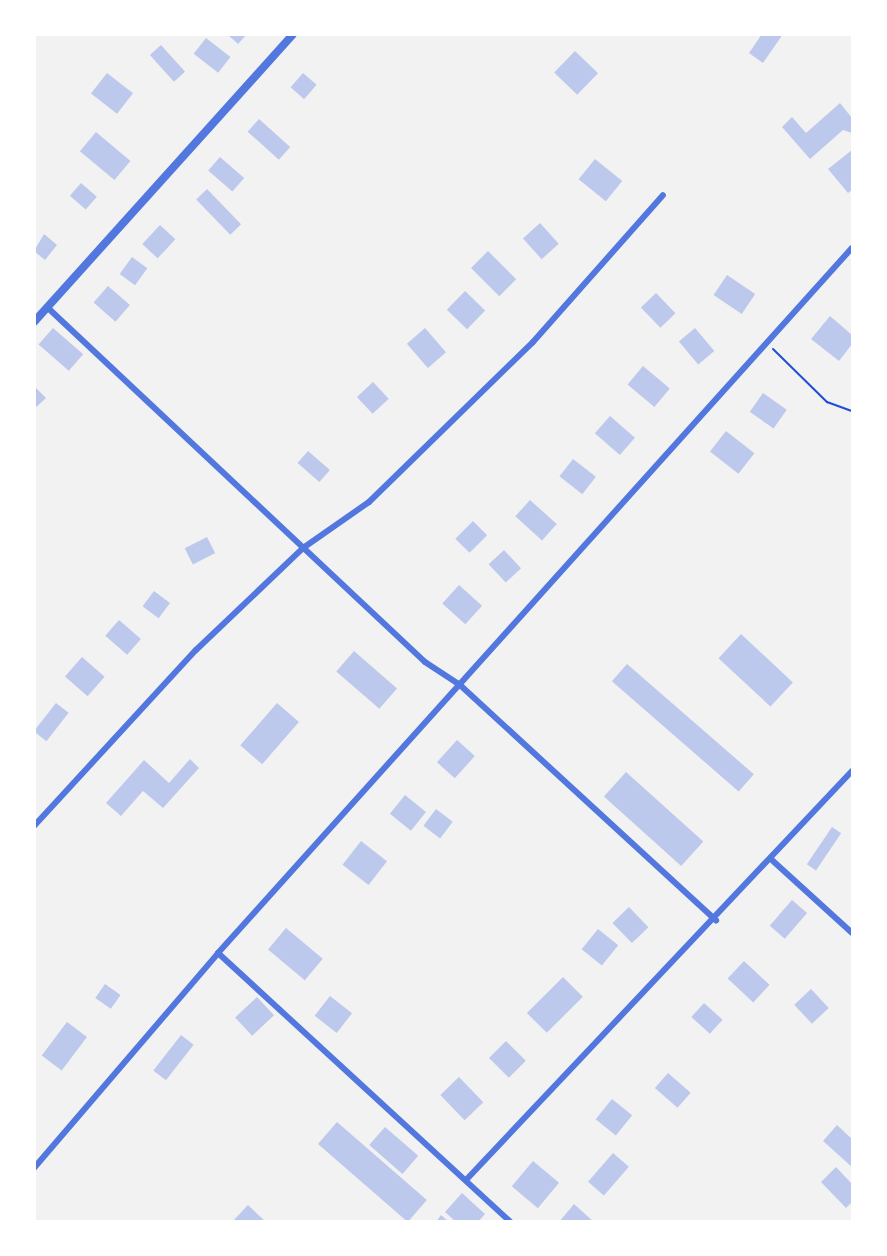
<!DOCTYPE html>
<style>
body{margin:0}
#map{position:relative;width:887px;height:1256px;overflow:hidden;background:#f2f2f2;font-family:"Open Sans",sans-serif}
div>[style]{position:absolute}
.building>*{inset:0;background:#bdc9ec;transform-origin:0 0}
.path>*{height:2px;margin:-1px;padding:0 1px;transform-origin:1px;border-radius:1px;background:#1d4ed8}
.minor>*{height:6px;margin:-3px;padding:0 3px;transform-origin:3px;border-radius:3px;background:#5277de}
.tertiary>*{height:8px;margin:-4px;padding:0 4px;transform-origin:4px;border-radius:4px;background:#5277de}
span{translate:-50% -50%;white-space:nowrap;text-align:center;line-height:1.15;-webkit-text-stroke:4.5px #fff;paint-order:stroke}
.frame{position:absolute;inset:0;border:36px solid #fff;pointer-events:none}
</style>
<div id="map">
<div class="building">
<i style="clip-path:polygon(227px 34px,247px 34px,238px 44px)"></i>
<i style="clip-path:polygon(762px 34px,783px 34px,763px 63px,749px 53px)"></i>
<i style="left:206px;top:38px;width:31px;height:20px;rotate:38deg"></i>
<i style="left:161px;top:45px;width:36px;height:15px;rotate:48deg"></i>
<i style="left:575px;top:51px;width:32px;height:30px;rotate:44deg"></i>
<i style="left:107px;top:73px;width:33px;height:26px;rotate:38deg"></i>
<i style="left:303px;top:73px;width:18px;height:19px;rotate:41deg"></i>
<i style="clip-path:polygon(840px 103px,852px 118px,852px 133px,843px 130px,810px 159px,782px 127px,792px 117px,806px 133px)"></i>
<i style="left:259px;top:119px;width:42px;height:17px;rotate:42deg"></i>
<i style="left:96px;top:132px;width:45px;height:25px;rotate:40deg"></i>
<i style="clip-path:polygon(852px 150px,852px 190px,848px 193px,828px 169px)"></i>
<i style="left:220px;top:157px;width:32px;height:18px;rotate:41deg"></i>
<i style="left:595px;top:159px;width:35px;height:26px;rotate:39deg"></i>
<i style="left:81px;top:183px;width:21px;height:17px;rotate:41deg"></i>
<i style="left:207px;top:189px;width:49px;height:15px;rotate:46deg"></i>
<i style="left:540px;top:223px;width:28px;height:23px;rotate:48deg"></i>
<i style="left:160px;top:225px;width:21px;height:26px;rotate:43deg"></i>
<i style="clip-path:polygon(44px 234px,57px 245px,45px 260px,34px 251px)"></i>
<i style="left:488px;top:251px;width:40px;height:24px;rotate:45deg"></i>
<i style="left:132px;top:257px;width:19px;height:21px;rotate:36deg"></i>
<i style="left:727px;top:275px;width:34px;height:24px;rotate:34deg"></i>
<i style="left:108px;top:286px;width:29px;height:22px;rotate:41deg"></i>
<i style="left:465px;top:291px;width:28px;height:26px;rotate:44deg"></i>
<i style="left:656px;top:293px;width:28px;height:21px;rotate:46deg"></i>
<i style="clip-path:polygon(830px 316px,852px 335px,852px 344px,839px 361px,811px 339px)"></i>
<i style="left:53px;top:328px;width:40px;height:22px;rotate:41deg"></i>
<i style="left:425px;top:328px;width:32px;height:24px;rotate:49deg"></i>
<i style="left:695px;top:328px;width:30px;height:21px;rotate:50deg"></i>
<i style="left:643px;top:366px;width:35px;height:24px;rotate:40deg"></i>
<i style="left:373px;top:382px;width:23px;height:22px;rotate:47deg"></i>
<i style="clip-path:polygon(34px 386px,46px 398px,34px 409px)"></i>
<i style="left:763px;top:393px;width:29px;height:23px;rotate:35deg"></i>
<i style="left:610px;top:416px;width:33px;height:23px;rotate:41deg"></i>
<i style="left:726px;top:431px;width:36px;height:26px;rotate:38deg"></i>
<i style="left:308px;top:451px;width:29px;height:16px;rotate:41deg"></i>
<i style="left:573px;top:459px;width:29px;height:22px;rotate:38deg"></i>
<i style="left:530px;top:500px;width:36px;height:22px;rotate:42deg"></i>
<i style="left:473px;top:521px;width:20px;height:25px;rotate:45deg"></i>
<i style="left:207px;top:537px;width:18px;height:25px;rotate:63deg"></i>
<i style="left:504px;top:550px;width:25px;height:21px;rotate:47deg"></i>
<i style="left:459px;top:585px;width:31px;height:25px;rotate:42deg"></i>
<i style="left:154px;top:591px;width:20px;height:19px;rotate:37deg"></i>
<i style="left:119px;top:620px;width:29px;height:21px;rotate:41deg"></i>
<i style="left:741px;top:634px;width:71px;height:33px;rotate:43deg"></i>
<i style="left:354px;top:651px;width:57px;height:27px;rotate:41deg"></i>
<i style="left:82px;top:657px;width:30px;height:26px;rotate:41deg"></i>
<i style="left:627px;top:664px;width:168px;height:23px;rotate:41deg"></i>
<i style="left:56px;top:703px;width:16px;height:36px;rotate:38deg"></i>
<i style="left:277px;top:703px;width:29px;height:56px;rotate:41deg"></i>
<i style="left:457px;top:740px;width:24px;height:30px;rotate:42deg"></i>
<i style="clip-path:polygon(190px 759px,199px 768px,163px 808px,143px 791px,121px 816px,106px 803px,144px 760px,169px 783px)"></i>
<i style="left:626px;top:772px;width:104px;height:33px;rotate:42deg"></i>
<i style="left:405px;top:795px;width:27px;height:24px;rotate:39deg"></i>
<i style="left:436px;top:809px;width:21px;height:21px;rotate:37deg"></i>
<i style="left:832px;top:827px;width:11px;height:45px;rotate:34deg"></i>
<i style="left:361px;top:841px;width:33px;height:30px;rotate:38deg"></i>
<i style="left:792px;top:900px;width:20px;height:34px;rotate:41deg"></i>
<i style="left:629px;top:907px;width:28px;height:23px;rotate:46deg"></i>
<i style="left:286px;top:928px;width:48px;height:28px;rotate:40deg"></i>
<i style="left:598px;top:929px;width:26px;height:26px;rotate:39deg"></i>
<i style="left:744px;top:961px;width:35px;height:24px;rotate:43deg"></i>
<i style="left:563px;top:977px;width:28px;height:51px;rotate:45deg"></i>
<i style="left:105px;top:984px;width:19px;height:17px;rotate:35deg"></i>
<i style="left:811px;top:989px;width:26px;height:23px;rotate:47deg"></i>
<i style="left:330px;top:996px;width:28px;height:25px;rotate:38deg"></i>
<i style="left:257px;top:997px;width:25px;height:30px;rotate:47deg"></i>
<i style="left:704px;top:1003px;width:25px;height:19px;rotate:42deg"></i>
<i style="left:67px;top:1022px;width:25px;height:42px;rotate:37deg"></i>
<i style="left:181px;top:1035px;width:16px;height:45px;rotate:38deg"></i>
<i style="left:506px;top:1041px;width:28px;height:24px;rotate:45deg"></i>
<i style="left:668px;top:1073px;width:30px;height:20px;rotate:41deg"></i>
<i style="left:459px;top:1077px;width:35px;height:26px;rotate:46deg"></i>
<i style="left:612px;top:1099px;width:26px;height:26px;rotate:39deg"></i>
<i style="left:337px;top:1122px;width:119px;height:29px;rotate:41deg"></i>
<i style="clip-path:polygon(837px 1125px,852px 1139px,852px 1167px,823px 1141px)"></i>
<i style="left:385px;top:1127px;width:44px;height:24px;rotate:41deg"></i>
<i style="left:613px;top:1153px;width:21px;height:38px;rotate:41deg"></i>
<i style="left:533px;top:1161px;width:34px;height:33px;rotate:40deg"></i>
<i style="clip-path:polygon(836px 1167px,852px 1184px,852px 1202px,846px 1208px,821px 1182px)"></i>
<i style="clip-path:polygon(462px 1193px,485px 1214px,478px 1222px,456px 1222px,445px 1212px)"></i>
<i style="clip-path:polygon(574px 1204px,594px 1222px,559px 1222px)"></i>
<i style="clip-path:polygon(248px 1205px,266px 1222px,232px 1222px)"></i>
<i style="clip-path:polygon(441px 1215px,449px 1222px,436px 1222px)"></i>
</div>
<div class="path">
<i style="left:773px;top:349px;width:76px;rotate:44.5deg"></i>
<i style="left:827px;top:402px;width:27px;rotate:20deg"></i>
</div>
<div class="minor">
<i style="left:48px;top:308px;width:517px;rotate:43.2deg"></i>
<i style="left:425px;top:662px;width:42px;rotate:33.3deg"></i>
<i style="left:460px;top:685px;width:348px;rotate:42.6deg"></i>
<i style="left:34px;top:826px;width:239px;rotate:-47.4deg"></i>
<i style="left:196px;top:650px;width:148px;rotate:-43.6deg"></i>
<i style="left:303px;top:548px;width:80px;rotate:-34.9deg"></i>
<i style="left:369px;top:502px;width:229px;rotate:-44.3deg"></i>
<i style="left:533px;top:342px;width:196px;rotate:-48.5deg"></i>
<i style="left:773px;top:861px;width:107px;rotate:42.3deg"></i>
<i style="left:218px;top:953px;width:398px;rotate:42.6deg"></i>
<i style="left:34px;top:1168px;width:283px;rotate:-49.4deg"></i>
<i style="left:218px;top:953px;width:948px;rotate:-48.04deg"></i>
<i style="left:466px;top:1180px;width:562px;rotate:-46.66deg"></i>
</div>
<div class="tertiary">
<i style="left:34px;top:322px;width:387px;rotate:-48deg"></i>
</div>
<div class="frame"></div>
</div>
